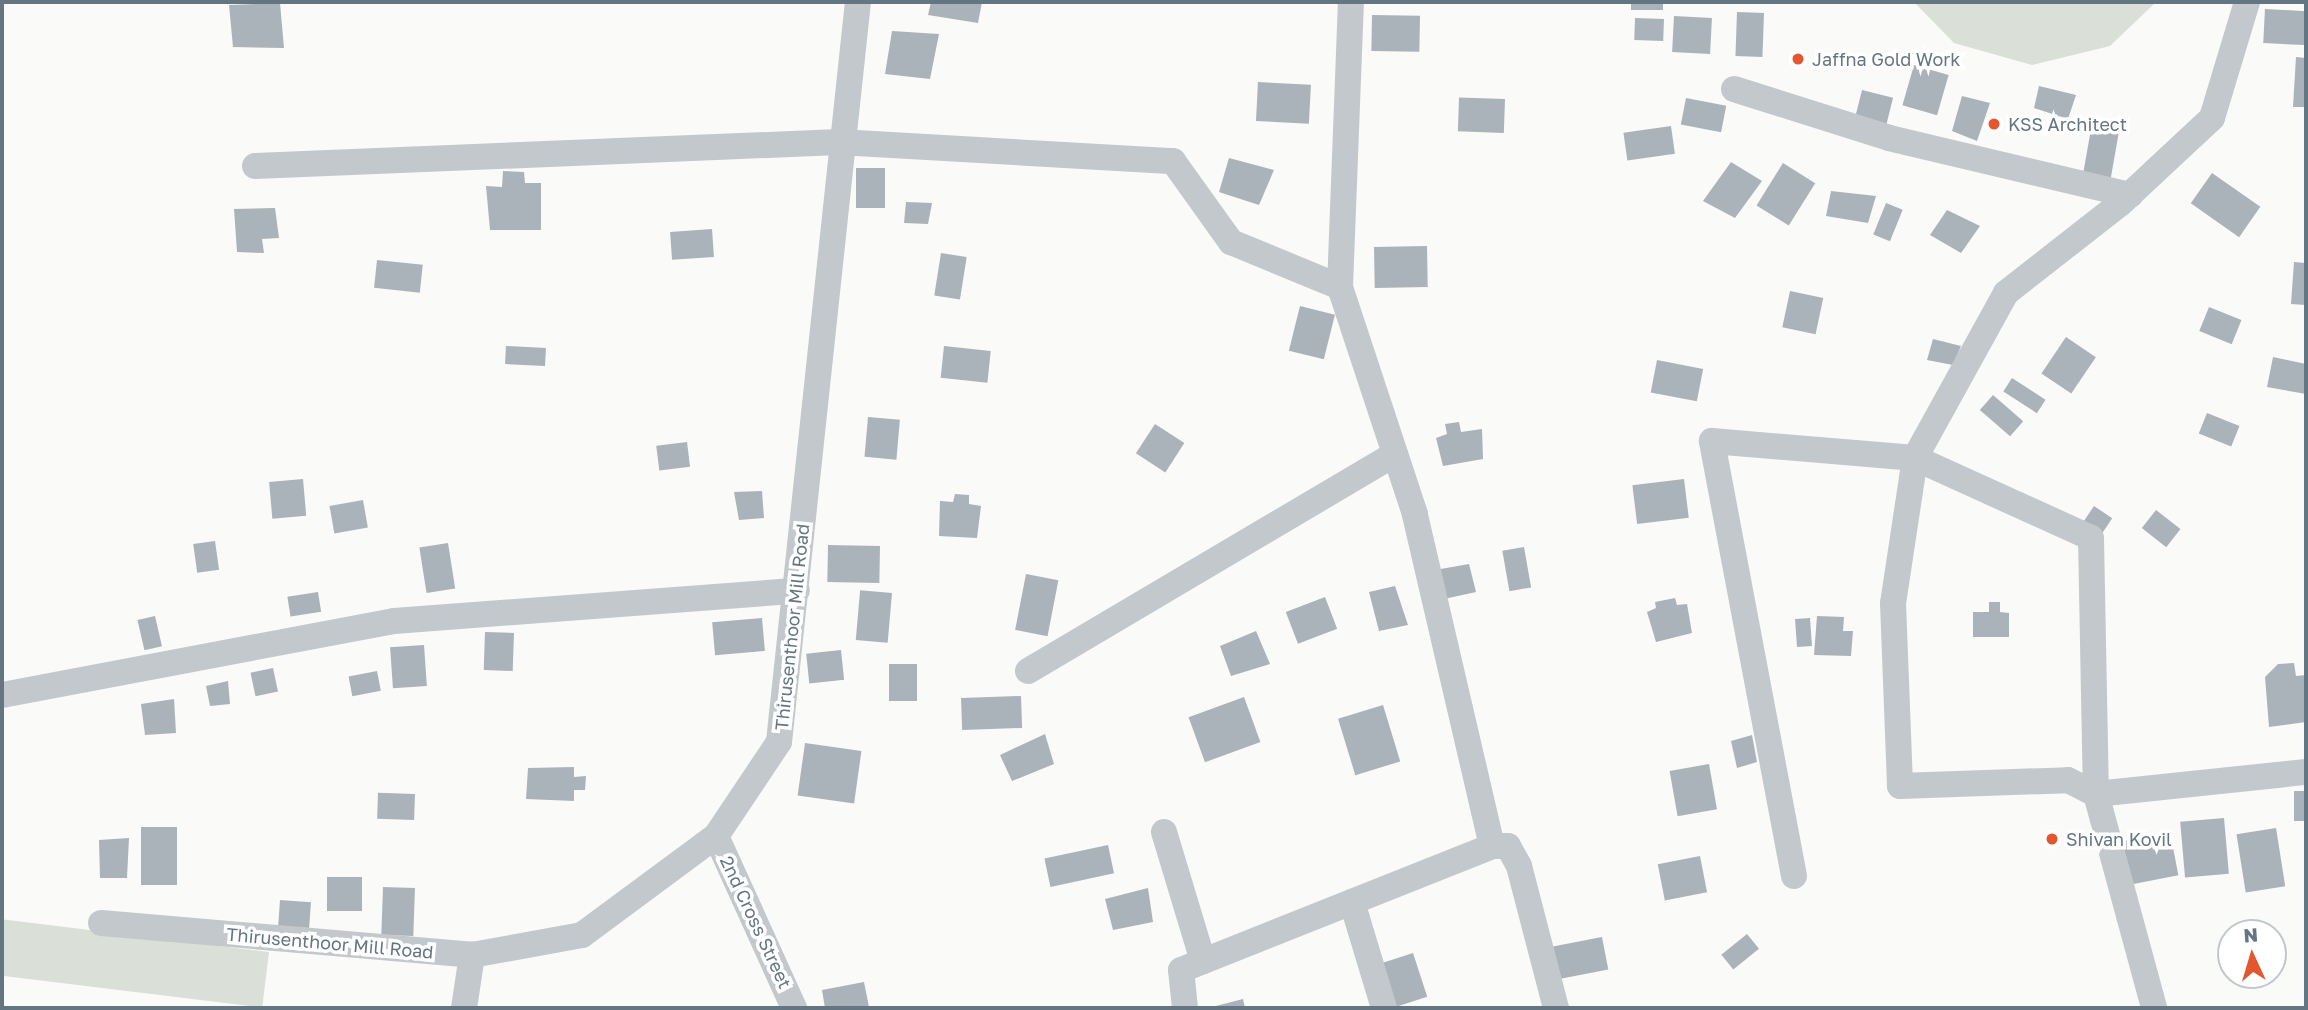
<!DOCTYPE html>
<style>
body{margin:0}
#map{position:relative;width:2308px;height:1010px;overflow:hidden;background:#fafaf8;font-family:"Golos Text",sans-serif}
div>[style]{position:absolute}
.green>*{inset:0;background:#dadfd7;transform-origin:0 0}
.building>*{inset:0;background:#aab3b9;transform-origin:0 0}
.minor>*{height:26px;margin:-13px;padding:0 13px;transform-origin:13px;border-radius:13px;background:#c3c8cc}
.dots>*{width:19px;height:19px;translate:-50% -50%;box-sizing:border-box;border:4px solid #fff;border-radius:50%}
span{translate:-50% -50%;white-space:nowrap;text-align:center;line-height:1.15;-webkit-text-stroke:7px #fff;paint-order:stroke}
.poi-label{font-size:18px;color:#657683}
.left{translate:0 -50%;text-align:left}
.street-label{font-size:18px;color:#657683}
.frame{position:absolute;inset:0;border:4px solid #657683;pointer-events:none}
.north{position:absolute;left:2217px;top:919px;width:70px;height:70px;box-sizing:border-box;background:#fff;border:2px solid #c1c8cd;border-radius:50%;rotate:356deg;font-size:19px;font-weight:700;line-height:28px;text-align:center;color:#657683}
.north::after{content:'';display:block;margin:auto;width:24px;height:32px;background:#e4572e;clip-path:polygon(50% 0,100% 100%,50% 72%,0 100%)}
</style>
<div id="map">
<div class="green">
<i style="clip-path:polygon(1914px 2px,2156px 2px,2110px 46px,2032px 65px,1954px 43px)"></i>
<i style="left:269px;top:952px;width:56px;height:267px;rotate:97deg"></i>
</div>
<div class="building">
<i style="clip-path:polygon(931px 2px,982px 2px,978px 23px,928px 15px)"></i>
<i style="left:1631px;top:2px;width:32px;height:8px"></i>
<i style="clip-path:polygon(280px 3px,284px 48px,233px 47px,229px 5px)"></i>
<i style="left:2265px;top:9px;width:41px;height:34px;rotate:3deg"></i>
<i style="left:1737px;top:12px;width:27px;height:44px;rotate:2deg"></i>
<i style="left:1372px;top:15px;width:48px;height:36px;rotate:1deg"></i>
<i style="left:1674px;top:16px;width:38px;height:36px;rotate:3deg"></i>
<i style="left:1635px;top:18px;width:29px;height:22px;rotate:2deg"></i>
<i style="clip-path:polygon(892px 31px,939px 34px,930px 79px,885px 74px)"></i>
<i style="clip-path:polygon(2296px 57px,2306px 58px,2306px 107px,2293px 107px)"></i>
<i style="left:1914px;top:65px;width:36px;height:42px;rotate:16deg"></i>
<i style="left:1258px;top:82px;width:53px;height:39px;rotate:3deg"></i>
<i style="clip-path:polygon(2039px 86px,2076px 95px,2068px 119px,2034px 108px)"></i>
<i style="left:1862px;top:90px;width:32px;height:27px;rotate:14deg"></i>
<i style="clip-path:polygon(1962px 96px,1990px 103px,1977px 141px,1952px 131px)"></i>
<i style="left:1686px;top:98px;width:41px;height:27px;rotate:11deg"></i>
<i style="left:1505px;top:99px;width:34px;height:46px;rotate:92deg"></i>
<i style="left:1671px;top:126px;width:28px;height:48px;rotate:82deg"></i>
<i style="left:2091px;top:129px;width:28px;height:45px;rotate:10deg"></i>
<i style="clip-path:polygon(1229px 158px,1274px 170px,1259px 205px,1219px 192px)"></i>
<i style="clip-path:polygon(1731px 162px,1762px 181px,1735px 218px,1703px 201px)"></i>
<i style="left:1783px;top:163px;width:38px;height:50px;rotate:32deg"></i>
<i style="left:856px;top:168px;width:29px;height:40px"></i>
<i style="clip-path:polygon(503px 171px,524px 172px,525px 183px,541px 183px,541px 230px,490px 230px,486px 186px,502px 187px)"></i>
<i style="left:2212px;top:173px;width:59px;height:37px;rotate:35deg"></i>
<i style="clip-path:polygon(1831px 191px,1876px 196px,1868px 223px,1826px 216px)"></i>
<i style="clip-path:polygon(906px 202px,932px 203px,928px 224px,904px 223px)"></i>
<i style="left:1886px;top:203px;width:18px;height:34px;rotate:22deg"></i>
<i style="clip-path:polygon(275px 208px,279px 238px,262px 239px,264px 253px,237px 252px,234px 209px)"></i>
<i style="clip-path:polygon(1947px 210px,1980px 226px,1961px 253px,1930px 235px)"></i>
<i style="left:712px;top:229px;width:28px;height:42px;rotate:86deg"></i>
<i style="left:1427px;top:246px;width:41px;height:53px;rotate:89deg"></i>
<i style="left:941px;top:253px;width:26px;height:43px;rotate:9deg"></i>
<i style="left:377px;top:260px;width:46px;height:28px;rotate:6deg"></i>
<i style="clip-path:polygon(2294px 262px,2306px 263px,2306px 305px,2291px 304px)"></i>
<i style="left:1790px;top:291px;width:34px;height:37px;rotate:12deg"></i>
<i style="left:1300px;top:306px;width:36px;height:46px;rotate:14deg"></i>
<i style="left:2209px;top:307px;width:35px;height:26px;rotate:22deg"></i>
<i style="left:2066px;top:337px;width:36px;height:44px;rotate:34deg"></i>
<i style="clip-path:polygon(1933px 339px,1961px 346px,1953px 365px,1927px 360px)"></i>
<i style="left:506px;top:346px;width:40px;height:18px;rotate:3deg"></i>
<i style="left:944px;top:346px;width:47px;height:32px;rotate:6deg"></i>
<i style="clip-path:polygon(2273px 357px,2306px 364px,2306px 394px,2267px 387px)"></i>
<i style="left:1657px;top:360px;width:47px;height:33px;rotate:11deg"></i>
<i style="left:2012px;top:378px;width:40px;height:16px;rotate:33deg"></i>
<i style="left:1993px;top:395px;width:40px;height:20px;rotate:41deg"></i>
<i style="left:2207px;top:413px;width:35px;height:22px;rotate:22deg"></i>
<i style="left:868px;top:417px;width:32px;height:40px;rotate:5deg"></i>
<i style="clip-path:polygon(1459px 422px,1461px 432px,1482px 429px,1483px 459px,1443px 466px,1436px 438px,1447px 434px,1445px 424px)"></i>
<i style="left:1155px;top:424px;width:35px;height:35px;rotate:33deg"></i>
<i style="left:687px;top:442px;width:25px;height:31px;rotate:83deg"></i>
<i style="left:303px;top:479px;width:37px;height:34px;rotate:85deg"></i>
<i style="left:1684px;top:479px;width:39px;height:52px;rotate:83deg"></i>
<i style="clip-path:polygon(762px 491px,764px 518px,739px 520px,734px 492px)"></i>
<i style="clip-path:polygon(955px 494px,969px 495px,969px 504px,981px 506px,977px 538px,939px 536px,940px 501px,953px 502px)"></i>
<i style="left:363px;top:500px;width:28px;height:34px;rotate:80deg"></i>
<i style="left:2094px;top:506px;width:22px;height:22px;rotate:34deg"></i>
<i style="left:2156px;top:510px;width:31px;height:23px;rotate:38deg"></i>
<i style="left:215px;top:541px;width:29px;height:22px;rotate:82deg"></i>
<i style="left:448px;top:543px;width:46px;height:29px;rotate:81deg"></i>
<i style="left:828px;top:545px;width:52px;height:37px;rotate:1deg"></i>
<i style="left:1524px;top:547px;width:41px;height:22px;rotate:80deg"></i>
<i style="clip-path:polygon(1469px 564px,1476px 592px,1444px 599px,1435px 570px)"></i>
<i style="left:1026px;top:574px;width:33px;height:57px;rotate:11deg"></i>
<i style="clip-path:polygon(1395px 586px,1408px 625px,1379px 631px,1369px 592px)"></i>
<i style="left:318px;top:592px;width:20px;height:31px;rotate:81deg"></i>
<i style="left:892px;top:593px;width:50px;height:32px;rotate:95deg"></i>
<i style="left:1325px;top:597px;width:34px;height:42px;rotate:69deg"></i>
<i style="clip-path:polygon(1675px 598px,1677px 605px,1687px 604px,1692px 633px,1656px 642px,1647px 612px,1656px 608px,1655px 602px)"></i>
<i style="clip-path:polygon(1989px 602px,2000px 602px,2000px 612px,2009px 613px,2009px 637px,1973px 637px,1973px 612px,1989px 612px)"></i>
<i style="left:155px;top:616px;width:31px;height:18px;rotate:77deg"></i>
<i style="clip-path:polygon(1817px 616px,1844px 617px,1843px 631px,1853px 631px,1851px 656px,1814px 655px)"></i>
<i style="left:762px;top:618px;width:33px;height:50px;rotate:85deg"></i>
<i style="left:1810px;top:618px;width:28px;height:15px;rotate:86deg"></i>
<i style="clip-path:polygon(1256px 631px,1270px 664px,1231px 676px,1220px 646px)"></i>
<i style="left:514px;top:633px;width:38px;height:29px;rotate:92deg"></i>
<i style="left:424px;top:645px;width:41px;height:34px;rotate:86deg"></i>
<i style="left:841px;top:650px;width:30px;height:35px;rotate:84deg"></i>
<i style="clip-path:polygon(2294px 663px,2296px 676px,2306px 675px,2306px 722px,2269px 727px,2265px 677px,2278px 664px)"></i>
<i style="left:889px;top:664px;width:28px;height:37px"></i>
<i style="left:273px;top:668px;width:24px;height:23px;rotate:78deg"></i>
<i style="left:377px;top:671px;width:20px;height:29px;rotate:79deg"></i>
<i style="clip-path:polygon(228px 681px,230px 704px,210px 706px,206px 686px)"></i>
<i style="left:1021px;top:696px;width:32px;height:60px;rotate:88deg"></i>
<i style="left:1244px;top:697px;width:48px;height:59px;rotate:70deg"></i>
<i style="clip-path:polygon(174px 699px,176px 733px,145px 735px,141px 704px)"></i>
<i style="left:1383px;top:705px;width:59px;height:47px;rotate:73deg"></i>
<i style="clip-path:polygon(1045px 734px,1054px 764px,1012px 781px,1000px 755px)"></i>
<i style="clip-path:polygon(1752px 735px,1757px 762px,1737px 768px,1731px 741px)"></i>
<i style="left:805px;top:743px;width:57px;height:53px;rotate:8deg"></i>
<i style="left:1709px;top:764px;width:46px;height:40px;rotate:80deg"></i>
<i style="clip-path:polygon(574px 767px,574px 777px,586px 776px,585px 790px,574px 790px,574px 801px,526px 799px,528px 768px)"></i>
<i style="left:2294px;top:791px;width:12px;height:30px"></i>
<i style="left:415px;top:794px;width:26px;height:37px;rotate:92deg"></i>
<i style="left:2224px;top:818px;width:56px;height:44px;rotate:85deg"></i>
<i style="left:177px;top:827px;width:58px;height:36px;rotate:90deg"></i>
<i style="left:2276px;top:828px;width:59px;height:40px;rotate:81deg"></i>
<i style="left:2170px;top:832px;width:44px;height:55px;rotate:79deg"></i>
<i style="clip-path:polygon(129px 838px,127px 878px,100px 878px,99px 840px)"></i>
<i style="left:1108px;top:845px;width:29px;height:65px;rotate:78deg"></i>
<i style="left:1700px;top:856px;width:37px;height:43px;rotate:79deg"></i>
<i style="left:327px;top:877px;width:35px;height:34px"></i>
<i style="left:383px;top:887px;width:32px;height:48px;rotate:2deg"></i>
<i style="clip-path:polygon(1148px 888px,1153px 922px,1113px 930px,1105px 899px)"></i>
<i style="left:280px;top:900px;width:31px;height:26px;rotate:4deg"></i>
<i style="left:1747px;top:934px;width:19px;height:33px;rotate:51deg"></i>
<i style="left:1602px;top:937px;width:33px;height:50px;rotate:79deg"></i>
<i style="left:1413px;top:953px;width:46px;height:39px;rotate:72deg"></i>
<i style="clip-path:polygon(864px 982px,869px 1007px,825px 1008px,822px 990px)"></i>
<i style="clip-path:polygon(1243px 999px,1245px 1008px,1212px 1008px,1212px 1007px)"></i>
</div>
<div class="minor">
<i style="left:2247px;top:2px;width:121px;rotate:106.8deg"></i>
<i style="left:2212px;top:118px;width:125px;rotate:137deg"></i>
<i style="left:2121px;top:203px;width:146px;rotate:142deg"></i>
<i style="left:2006px;top:293px;width:188px;rotate:118.9deg"></i>
<i style="left:1915px;top:458px;width:193px;rotate:24.4deg"></i>
<i style="left:2091px;top:538px;width:256px;rotate:88.9deg"></i>
<i style="left:2096px;top:794px;width:211px;rotate:-6deg"></i>
<i style="left:1734px;top:89px;width:163px;rotate:17.5deg"></i>
<i style="left:1889px;top:138px;width:248px;rotate:13.3deg"></i>
<i style="left:255px;top:166px;width:584px;rotate:-2.35deg"></i>
<i style="left:839px;top:142px;width:335px;rotate:3.3deg"></i>
<i style="left:1173px;top:161px;width:100px;rotate:54.4deg"></i>
<i style="left:1231px;top:242px;width:118px;rotate:22.4deg"></i>
<i style="left:1340px;top:287px;width:285px;rotate:-87.8deg"></i>
<i style="left:1028px;top:671px;width:426px;rotate:-30.6deg"></i>
<i style="left:2px;top:695px;width:399px;rotate:-10.7deg"></i>
<i style="left:394px;top:621px;width:404px;rotate:-4.3deg"></i>
<i style="left:1164px;top:832px;width:135px;rotate:73.2deg"></i>
<i style="left:716px;top:836px;width:189px;rotate:65.6deg"></i>
<i style="left:1492px;top:846px;width:16px"></i>
<i style="left:1508px;top:846px;width:23px;rotate:61deg"></i>
<i style="left:1519px;top:866px;width:147px;rotate:75.4deg"></i>
<i style="left:1794px;top:876px;width:443px;rotate:-100.7deg"></i>
<i style="left:1712px;top:441px;width:204px;rotate:4.8deg"></i>
<i style="left:1915px;top:458px;width:147px;rotate:98.6deg"></i>
<i style="left:1893px;top:603px;width:183px;rotate:87.8deg"></i>
<i style="left:1900px;top:786px;width:168px;rotate:-2deg"></i>
<i style="left:2068px;top:780px;width:31px;rotate:27deg"></i>
<i style="left:2096px;top:794px;width:222px;rotate:74.8deg"></i>
<i style="left:1352px;top:902px;width:111px;rotate:73.2deg"></i>
<i style="left:101px;top:923px;width:372px;rotate:4.9deg"></i>
<i style="left:472px;top:955px;width:112px;rotate:-10.3deg"></i>
<i style="left:582px;top:935px;width:167px;rotate:-36.5deg"></i>
<i style="left:716px;top:836px;width:113px;rotate:-56.2deg"></i>
<i style="left:779px;top:742px;width:744px;rotate:-83.91deg"></i>
<i style="left:464px;top:1008px;width:54px;rotate:-81.4deg"></i>
<i style="left:1185px;top:1008px;width:38px;rotate:-96deg"></i>
<i style="left:1181px;top:970px;width:335px;rotate:-21.7deg"></i>
<i style="left:1492px;top:846px;width:341px;rotate:-103.1deg"></i>
<i style="left:1415px;top:514px;width:239px;rotate:-108.3deg"></i>
</div>
<div class="dots">
<i style="left:1798px;top:59px;background:#e4572e"></i>
<i style="left:1994px;top:124px;background:#e4572e"></i>
<i style="left:2052px;top:839px;background:#e4572e"></i>
</div>
<div class="poi-label">
<span class="left" style="left:1812px;top:59px">Jaffna Gold Work</span>
<span class="left" style="left:2008px;top:124px">KSS Architect</span>
<span class="left" style="left:2066px;top:839px">Shivan Kovil</span>
</div>
<div class="street-label">
<span style="left:792px;top:627px;rotate:-84deg">Thirusenthoor Mill Road</span>
<span style="left:756px;top:922px;rotate:65deg">2nd Cross Street</span>
<span style="left:330px;top:943px;rotate:5deg">Thirusenthoor Mill Road</span>
</div>
<div class="frame"></div>
<div class="north">N</div>
</div>
